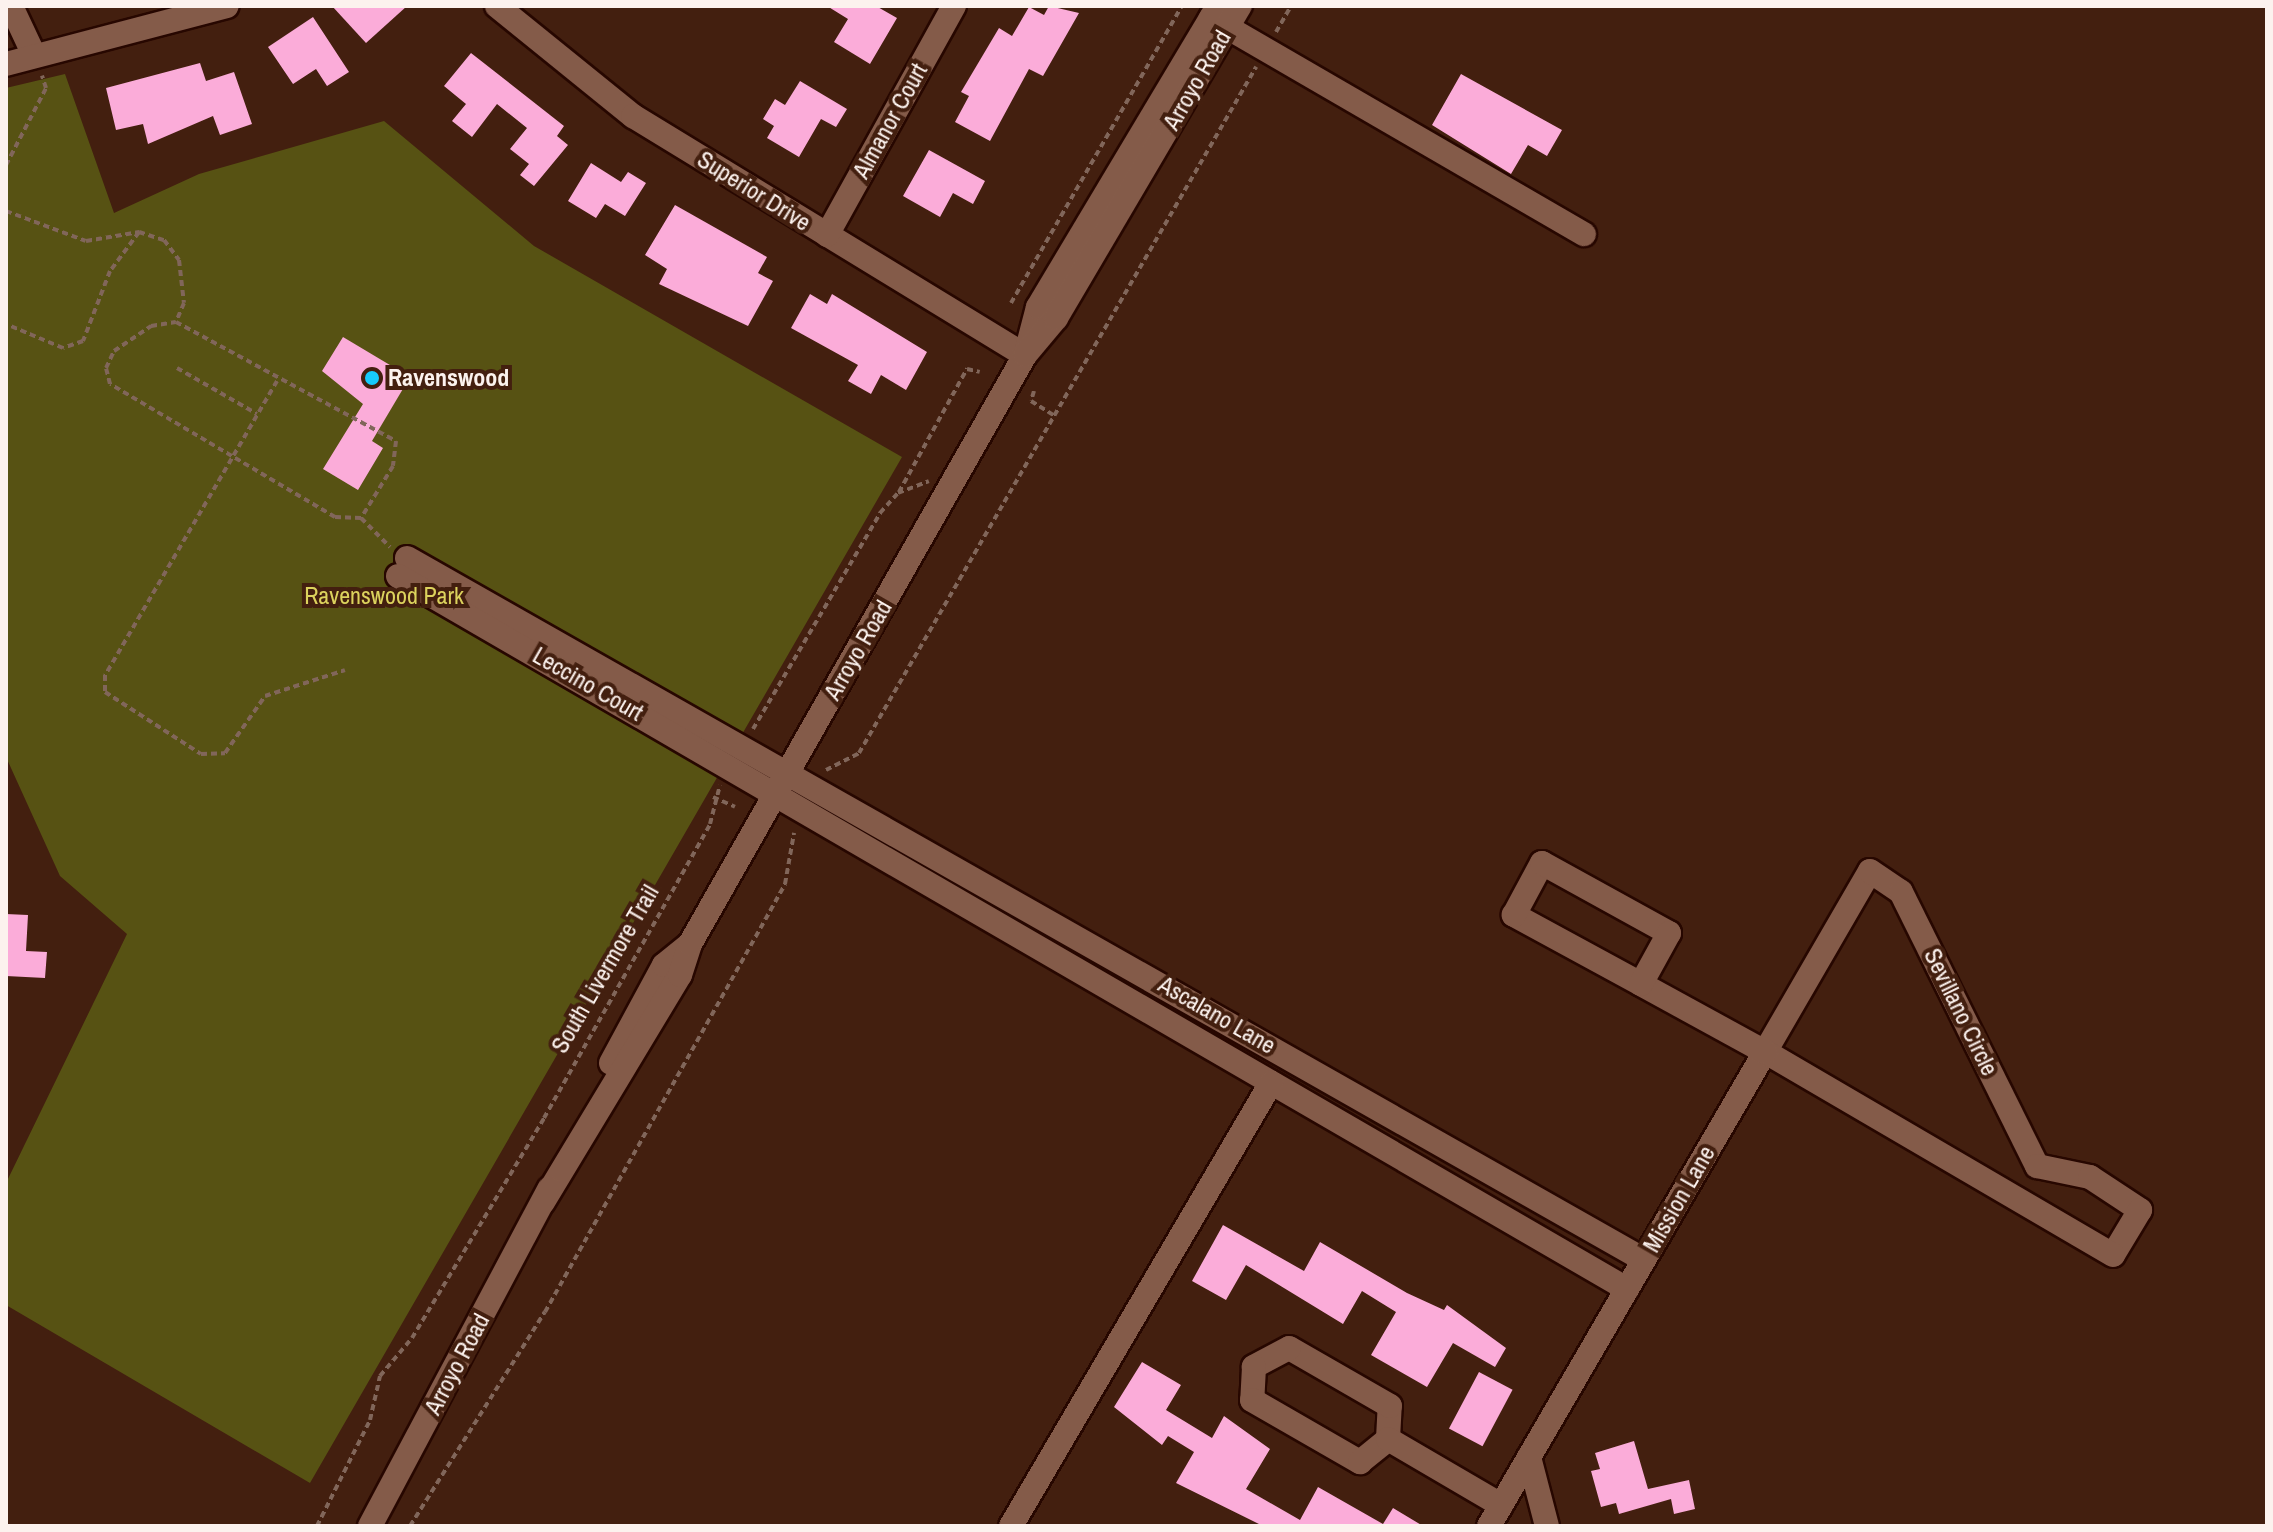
<!DOCTYPE html>
<style>
body{margin:0}
#map{position:relative;width:2273px;height:1532px;overflow:hidden;background:#431f0f;font-family:"Archivo Narrow",sans-serif}
div>[style]{position:absolute}
.green>*{inset:0;background:#575213}
.building>*{inset:0;background:#fbacd9;transform-origin:0 0}
.path>*{height:4px;margin-top:-2px;transform-origin:0;background:repeating-linear-gradient(90deg,#81665a 0 6px,transparent 0 10px)}
.roads{filter:drop-shadow(2px 0 #270700) drop-shadow(-2px 0 #270700) drop-shadow(0 2px #270700) drop-shadow(0 -2px #270700)}
.minor>*{height:24px;margin:-12px;padding:0 12px;transform-origin:12px;border-radius:12px;background:#845b49}
.dots>*{width:22px;height:22px;translate:-50% -50%;box-sizing:border-box;border:4px solid #431f0f;border-radius:50%}
span{translate:-50% -50%;white-space:nowrap;text-align:center;line-height:1.15;-webkit-text-stroke:8px #431f0f;paint-order:stroke}
.street-label{font-size:24px;color:#fcf2ee}
.poi-label{font-size:24px;color:#fcf2ee;font-weight:700}
.left{translate:0 -50%;text-align:left}
.park-label{font-size:24px;color:#dcd25d}
.frame{position:absolute;inset:0;border:8px solid #fcf2ee;pointer-events:none}
</style>
<div id="map">
<div class="green">
<i style="clip-path:polygon(65px 74px,114px 213px,199px 174px,384px 121px,534px 246px,902px 457px,310px 1483px,6px 1305px,6px 1183px,127px 934px,60px 876px,6px 757px,6px 88px)"></i>
</div>
<div class="building">
<i style="clip-path:polygon(332px 6px,407px 6px,366px 43px)"></i>
<i style="clip-path:polygon(827px 6px,876px 6px,897px 18px,870px 64px,834px 42px,848px 19px)"></i>
<i style="clip-path:polygon(1049px 6px,1079px 13px,1043px 76px,1029px 69px,990px 141px,955px 122px,969px 96px,961px 92px,999px 28px,1012px 36px,1029px 7px,1044px 15px)"></i>
<i style="clip-path:polygon(313px 17px,349px 72px,327px 86px,316px 69px,293px 84px,268px 47px)"></i>
<i style="clip-path:polygon(471px 53px,564px 126px,557px 136px,568px 145px,534px 186px,520px 175px,529px 164px,510px 149px,527px 128px,497px 104px,472px 137px,452px 121px,466px 104px,444px 86px)"></i>
<i style="clip-path:polygon(200px 63px,206px 81px,234px 72px,252px 124px,220px 135px,213px 116px,148px 144px,143px 124px,116px 130px,106px 88px)"></i>
<i style="clip-path:polygon(1461px 74px,1562px 130px,1547px 156px,1528px 145px,1511px 174px,1432px 125px)"></i>
<i style="clip-path:polygon(800px 81px,847px 109px,836px 127px,821px 119px,799px 157px,767px 138px,774px 126px,763px 119px,775px 99px,785px 105px)"></i>
<i style="clip-path:polygon(929px 150px,985px 181px,973px 204px,953px 193px,940px 217px,903px 196px)"></i>
<i style="clip-path:polygon(591px 163px,621px 182px,628px 172px,646px 183px,625px 216px,605px 204px,596px 218px,568px 201px)"></i>
<i style="clip-path:polygon(675px 205px,767px 257px,758px 273px,773px 281px,748px 326px,659px 284px,667px 269px,645px 255px)"></i>
<i style="clip-path:polygon(810px 294px,827px 304px,832px 294px,927px 352px,906px 390px,881px 375px,871px 394px,848px 381px,858px 365px,791px 328px)"></i>
<i style="clip-path:polygon(343px 337px,410px 377px,372px 441px,383px 448px,358px 490px,323px 469px,363px 404px,322px 371px)"></i>
<i style="clip-path:polygon(6px 914px,28px 915px,26px 951px,47px 952px,45px 978px,6px 976px)"></i>
<i style="clip-path:polygon(1223px 1225px,1304px 1271px,1320px 1242px,1407px 1293px,1444px 1310px,1447px 1305px,1506px 1348px,1495px 1367px,1453px 1343px,1427px 1387px,1371px 1355px,1396px 1312px,1362px 1291px,1343px 1324px,1246px 1265px,1226px 1300px,1192px 1281px)"></i>
<i style="clip-path:polygon(1142px 1362px,1181px 1385px,1166px 1410px,1212px 1438px,1224px 1416px,1270px 1449px,1246px 1489px,1300px 1520px,1318px 1487px,1383px 1524px,1393px 1508px,1423px 1526px,1263px 1526px,1176px 1483px,1194px 1452px,1168px 1436px,1162px 1445px,1114px 1407px)"></i>
<i style="left:1479px;top:1372px;width:38px;height:64px;rotate:28deg"></i>
<i style="clip-path:polygon(1634px 1441px,1648px 1489px,1689px 1480px,1695px 1509px,1674px 1514px,1671px 1499px,1619px 1514px,1616px 1503px,1601px 1507px,1591px 1471px,1600px 1469px,1595px 1453px)"></i>
</div>
<div class="path">
<i style="left:1276px;top:32px;width:30px;rotate:-60deg"></i>
<i style="left:6px;top:165px;width:87px;rotate:-62.5deg"></i>
<i style="left:46px;top:88px;width:13px;rotate:-108deg"></i>
<i style="left:6px;top:211px;width:85px;rotate:20.6deg"></i>
<i style="left:86px;top:241px;width:54px;rotate:-9.6deg"></i>
<i style="left:139px;top:232px;width:49px;rotate:126.6deg"></i>
<i style="left:110px;top:271px;width:75px;rotate:111.1deg"></i>
<i style="left:83px;top:341px;width:21px;rotate:161deg"></i>
<i style="left:63px;top:348px;width:62px;rotate:-157.2deg"></i>
<i style="left:139px;top:232px;width:26px;rotate:18deg"></i>
<i style="left:164px;top:240px;width:25px;rotate:53deg"></i>
<i style="left:179px;top:260px;width:43px;rotate:83.4deg"></i>
<i style="left:184px;top:303px;width:21px;rotate:113deg"></i>
<i style="left:1011px;top:303px;width:343px;rotate:-60.1deg"></i>
<i style="left:176px;top:322px;width:250px;rotate:28.4deg"></i>
<i style="left:396px;top:441px;width:25px;rotate:97deg"></i>
<i style="left:393px;top:466px;width:61px;rotate:121.6deg"></i>
<i style="left:361px;top:518px;width:26px;rotate:-178deg"></i>
<i style="left:335px;top:517px;width:261px;rotate:-149.4deg"></i>
<i style="left:110px;top:384px;width:16px;rotate:-104deg"></i>
<i style="left:106px;top:368px;width:19px;rotate:-65deg"></i>
<i style="left:114px;top:351px;width:45px;rotate:-34deg"></i>
<i style="left:151px;top:326px;width:25px;rotate:-9deg"></i>
<i style="left:177px;top:368px;width:92px;rotate:29.9deg"></i>
<i style="left:277px;top:381px;width:341px;rotate:120.3deg"></i>
<i style="left:105px;top:675px;width:17px;rotate:90deg"></i>
<i style="left:105px;top:692px;width:114px;rotate:32.9deg"></i>
<i style="left:201px;top:754px;width:24px;rotate:-2deg"></i>
<i style="left:225px;top:753px;width:70px;rotate:-54.9deg"></i>
<i style="left:265px;top:696px;width:84px;rotate:-18deg"></i>
<i style="left:1034px;top:391px;width:10px;rotate:107deg"></i>
<i style="left:1031px;top:401px;width:28px;rotate:32deg"></i>
<i style="left:899px;top:492px;width:141px;rotate:-61.1deg"></i>
<i style="left:967px;top:369px;width:13px;rotate:13deg"></i>
<i style="left:361px;top:518px;width:41px;rotate:45deg"></i>
<i style="left:753px;top:729px;width:251px;rotate:-59.5deg"></i>
<i style="left:880px;top:513px;width:27px;rotate:-48deg"></i>
<i style="left:898px;top:493px;width:33px;rotate:-21deg"></i>
<i style="left:826px;top:770px;width:37px;rotate:-27deg"></i>
<i style="left:859px;top:753px;width:793px;rotate:-59.94deg"></i>
<i style="left:713px;top:797px;width:24px;rotate:24deg"></i>
<i style="left:317px;top:1526px;width:119px;rotate:-63.4deg"></i>
<i style="left:370px;top:1420px;width:45px;rotate:-77.2deg"></i>
<i style="left:380px;top:1376px;width:50px;rotate:-49.9deg"></i>
<i style="left:412px;top:1338px;width:257px;rotate:-59deg"></i>
<i style="left:544px;top:1118px;width:338px;rotate:-60.5deg"></i>
<i style="left:710px;top:824px;width:40px;rotate:-75.6deg"></i>
<i style="left:410px;top:1526px;width:253px;rotate:-57.8deg"></i>
<i style="left:545px;top:1312px;width:491px;rotate:-60.7deg"></i>
<i style="left:785px;top:884px;width:52px;rotate:-80deg"></i>
</div>
<div class="roads">
<div class="minor">
<i style="left:11px;top:6px;width:54px;rotate:64.9deg"></i>
<i style="left:497px;top:6px;width:175px;rotate:39deg"></i>
<i style="left:633px;top:116px;width:459px;rotate:31.4deg"></i>
<i style="left:1211px;top:18px;width:431px;rotate:30.1deg"></i>
<i style="left:6px;top:64px;width:228px;rotate:-14.7deg"></i>
<i style="left:827px;top:235px;width:262px;rotate:-61deg"></i>
<i style="left:1027px;top:349px;width:43px;rotate:-75.3deg"></i>
<i style="left:1038px;top:307px;width:351px;rotate:-59.1deg"></i>
<i style="left:407px;top:558px;width:1422px;rotate:29.57deg"></i>
<i style="left:398px;top:576px;width:1421px;rotate:30.12deg"></i>
<i style="left:611px;top:1063px;width:111px;rotate:-61.6deg"></i>
<i style="left:664px;top:965px;width:33px;rotate:-39deg"></i>
<i style="left:543px;top:1202px;width:265px;rotate:-58.9deg"></i>
<i style="left:680px;top:975px;width:33px;rotate:-72deg"></i>
<i style="left:690px;top:944px;width:678px;rotate:-60.37deg"></i>
<i style="left:1025px;top:355px;width:48px;rotate:-50deg"></i>
<i style="left:1056px;top:318px;width:362px;rotate:-59.5deg"></i>
<i style="left:1388px;top:1439px;width:33px;rotate:-87deg"></i>
<i style="left:1390px;top:1406px;width:116px;rotate:-150.1deg"></i>
<i style="left:1289px;top:1348px;width:40px;rotate:152deg"></i>
<i style="left:1254px;top:1367px;width:33px;rotate:93deg"></i>
<i style="left:1252px;top:1400px;width:125px;rotate:29.9deg"></i>
<i style="left:1360px;top:1462px;width:36px;rotate:-39deg"></i>
<i style="left:1388px;top:1439px;width:131px;rotate:30.3deg"></i>
<i style="left:1529px;top:1457px;width:71px;rotate:75.4deg"></i>
<i style="left:370px;top:1526px;width:382px;rotate:-62deg"></i>
<i style="left:1011px;top:1526px;width:514px;rotate:-59.59deg"></i>
<i style="left:1489px;top:1526px;width:548px;rotate:-59.79deg"></i>
<i style="left:1765px;top:1052px;width:209px;rotate:-59.9deg"></i>
<i style="left:1870px;top:871px;width:37px;rotate:34deg"></i>
<i style="left:1901px;top:892px;width:306px;rotate:63.6deg"></i>
<i style="left:2037px;top:1166px;width:54px;rotate:11.7deg"></i>
<i style="left:2090px;top:1177px;width:60px;rotate:33.4deg"></i>
<i style="left:2140px;top:1210px;width:52px;rotate:121deg"></i>
<i style="left:2113px;top:1255px;width:403px;rotate:-149.7deg"></i>
<i style="left:1765px;top:1052px;width:141px;rotate:-151.3deg"></i>
<i style="left:1641px;top:984px;width:145px;rotate:-151.5deg"></i>
<i style="left:1514px;top:915px;width:59px;rotate:-61.7deg"></i>
<i style="left:1542px;top:863px;width:145px;rotate:28.9deg"></i>
<i style="left:1669px;top:933px;width:58px;rotate:118.8deg"></i>
</div>
</div>
<div class="dots">
<i style="left:372px;top:378px;background:#17cafb"></i>
</div>
<div class="street-label">
<span style="left:1197px;top:80px;rotate:-60deg">Arroyo Road</span>
<span style="left:890px;top:121px;rotate:-61deg">Almanor Court</span>
<span style="left:754px;top:191px;rotate:32deg">Superior Drive</span>
<span style="left:858px;top:650px;rotate:-60deg">Arroyo Road</span>
<span style="left:588px;top:684px;rotate:30deg">Leccino Court</span>
<span style="left:605px;top:969px;rotate:-60deg">South Livermore Trail</span>
<span style="left:1961px;top:1012px;rotate:64deg">Sevillano Circle</span>
<span style="left:1217px;top:1015px;rotate:30deg">Ascalano Lane</span>
<span style="left:1679px;top:1199px;rotate:-60deg">Mission Lane</span>
<span style="left:457px;top:1364px;rotate:-62deg">Arroyo Road</span>
</div>
<div class="poi-label">
<span class="left" style="left:388px;top:378px">Ravenswood</span>
</div>
<div class="park-label">
<span style="left:384px;top:596px">Ravenswood Park</span>
</div>
<div class="frame"></div>
</div>
